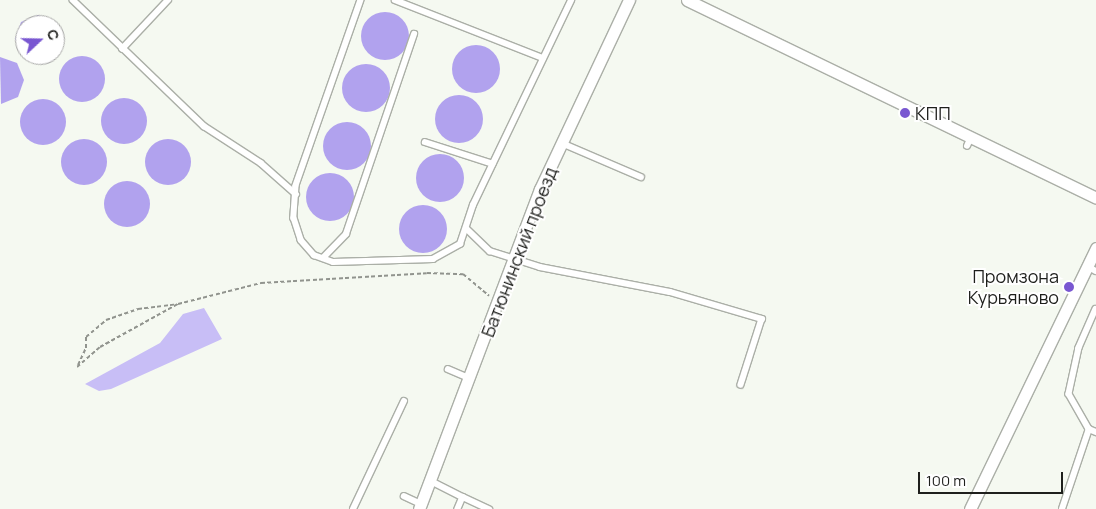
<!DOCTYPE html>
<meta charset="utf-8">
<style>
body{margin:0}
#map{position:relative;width:1096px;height:509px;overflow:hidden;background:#f5f9f1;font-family:Manrope,sans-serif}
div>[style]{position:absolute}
.green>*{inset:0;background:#c8bef6}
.water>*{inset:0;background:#b1a2ee}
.round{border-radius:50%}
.path>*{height:2px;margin-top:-1px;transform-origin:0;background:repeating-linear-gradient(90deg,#91948e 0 4px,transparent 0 6.5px)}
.roads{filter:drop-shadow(1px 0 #abafa7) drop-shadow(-1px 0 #abafa7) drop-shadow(0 1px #abafa7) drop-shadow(0 -1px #abafa7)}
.service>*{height:5.5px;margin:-2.75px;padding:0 2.75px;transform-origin:2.75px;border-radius:2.75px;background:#fff}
.minor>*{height:11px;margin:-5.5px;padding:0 5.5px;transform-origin:5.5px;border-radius:5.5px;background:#fff}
.dots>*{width:14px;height:14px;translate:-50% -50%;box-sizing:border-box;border:2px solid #fff;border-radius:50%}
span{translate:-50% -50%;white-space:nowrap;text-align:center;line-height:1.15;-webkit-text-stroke:4px #fff;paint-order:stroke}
.poi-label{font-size:18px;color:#1e1f1c}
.left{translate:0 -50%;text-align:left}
.right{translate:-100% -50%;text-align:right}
.street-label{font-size:18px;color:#1e1f1c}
.north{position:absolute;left:15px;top:15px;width:50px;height:50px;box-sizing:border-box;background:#fff;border:1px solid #a5a5a4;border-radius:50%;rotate:69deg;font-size:14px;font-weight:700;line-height:20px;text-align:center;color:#1e1f1c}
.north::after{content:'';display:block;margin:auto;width:18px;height:22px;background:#7957d1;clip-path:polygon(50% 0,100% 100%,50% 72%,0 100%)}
.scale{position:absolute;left:918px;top:472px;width:145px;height:22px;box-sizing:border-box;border:2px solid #1e1f1c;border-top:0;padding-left:6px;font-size:15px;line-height:18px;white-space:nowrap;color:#1e1f1c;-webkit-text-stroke:4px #fff;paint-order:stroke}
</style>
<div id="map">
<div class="green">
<i style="clip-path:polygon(204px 308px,222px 339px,111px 389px,99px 391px,85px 384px,160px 343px,183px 314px)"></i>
</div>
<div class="water">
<i class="round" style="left:361px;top:12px;width:48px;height:48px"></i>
<i style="clip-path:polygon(38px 15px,55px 21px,62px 37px,55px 55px,55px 25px,25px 25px,25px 55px,55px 55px,40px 62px,23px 55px,15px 39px,21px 22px)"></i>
<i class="round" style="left:452px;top:45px;width:48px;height:48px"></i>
<i class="round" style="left:59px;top:56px;width:46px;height:46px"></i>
<i style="clip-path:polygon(0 57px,17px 63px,24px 80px,18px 97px,1px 104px)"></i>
<i class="round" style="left:342px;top:64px;width:48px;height:48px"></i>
<i class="round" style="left:435px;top:95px;width:48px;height:48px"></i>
<i class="round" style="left:101px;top:98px;width:46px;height:46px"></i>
<i class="round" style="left:20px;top:99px;width:46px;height:46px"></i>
<i class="round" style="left:323px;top:122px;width:48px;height:48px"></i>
<i class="round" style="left:61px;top:139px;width:46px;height:46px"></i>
<i class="round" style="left:145px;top:139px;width:46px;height:46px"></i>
<i class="round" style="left:416px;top:154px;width:48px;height:48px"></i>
<i class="round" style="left:306px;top:173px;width:48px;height:48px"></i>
<i class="round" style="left:104px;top:181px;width:46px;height:46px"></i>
<i class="round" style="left:399px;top:205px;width:48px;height:48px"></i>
</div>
<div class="path">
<i style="left:78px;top:365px;width:19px;rotate:-65deg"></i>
<i style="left:86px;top:348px;width:11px;rotate:-90deg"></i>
<i style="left:86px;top:337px;width:26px;rotate:-40deg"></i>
<i style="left:106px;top:320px;width:34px;rotate:-19deg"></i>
<i style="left:138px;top:309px;width:38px;rotate:-7deg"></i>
<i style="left:77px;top:367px;width:30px;rotate:-41deg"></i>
<i style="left:100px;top:347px;width:89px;rotate:-28.9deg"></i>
<i style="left:178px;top:304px;width:86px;rotate:-14.2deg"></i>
<i style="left:261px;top:283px;width:166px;rotate:-3.4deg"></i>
<i style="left:427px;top:273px;width:36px;rotate:2deg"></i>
<i style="left:463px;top:274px;width:34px;rotate:40deg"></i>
</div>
<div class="roads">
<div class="service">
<i style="left:73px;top:0;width:182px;rotate:43.9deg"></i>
<i style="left:204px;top:126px;width:68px;rotate:33deg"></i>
<i style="left:261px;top:163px;width:47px;rotate:41.5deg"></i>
<i style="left:361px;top:0;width:197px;rotate:109.3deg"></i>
<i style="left:296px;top:186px;width:32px;rotate:94deg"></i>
<i style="left:294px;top:218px;width:23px;rotate:72deg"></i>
<i style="left:301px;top:240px;width:20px;rotate:49deg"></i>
<i style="left:314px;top:255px;width:20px;rotate:20deg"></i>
<i style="left:333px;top:262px;width:100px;rotate:-1.7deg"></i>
<i style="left:433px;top:259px;width:31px;rotate:-29deg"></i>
<i style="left:460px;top:244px;width:41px;rotate:-71.6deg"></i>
<i style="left:473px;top:205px;width:227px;rotate:-64.4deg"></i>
<i style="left:395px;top:0;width:159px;rotate:21.4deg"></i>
<i style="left:122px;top:49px;width:67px;rotate:-46.8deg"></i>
<i style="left:425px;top:142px;width:71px;rotate:17.9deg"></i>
<i style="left:562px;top:143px;width:86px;rotate:23.3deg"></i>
<i style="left:967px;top:146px;width:10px;rotate:-66deg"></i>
<i style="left:467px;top:229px;width:32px;rotate:44deg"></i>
<i style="left:490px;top:251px;width:52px;rotate:17.7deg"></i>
<i style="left:540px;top:267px;width:132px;rotate:10.9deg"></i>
<i style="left:670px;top:292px;width:96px;rotate:16.4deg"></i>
<i style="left:762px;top:319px;width:69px;rotate:107.7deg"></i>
<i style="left:323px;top:258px;width:33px;rotate:-46deg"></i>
<i style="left:346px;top:234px;width:211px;rotate:-71.2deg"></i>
<i style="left:1087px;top:266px;width:10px;rotate:29deg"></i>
<i style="left:1096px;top:309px;width:43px;rotate:113.6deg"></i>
<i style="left:1079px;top:348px;width:47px;rotate:102.3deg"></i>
<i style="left:1069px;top:394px;width:40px;rotate:60.3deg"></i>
<i style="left:1089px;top:429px;width:8px;rotate:23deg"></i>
<i style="left:448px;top:369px;width:23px;rotate:23deg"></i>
<i style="left:431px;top:481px;width:36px;rotate:27deg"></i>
<i style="left:463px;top:497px;width:13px;rotate:113deg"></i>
<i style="left:404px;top:496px;width:19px;rotate:25deg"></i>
<i style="left:463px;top:497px;width:29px;rotate:25deg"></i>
<i style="left:353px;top:509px;width:119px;rotate:-64.7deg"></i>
<i style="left:1062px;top:509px;width:84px;rotate:-71.4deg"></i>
</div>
<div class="minor">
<i style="left:687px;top:0;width:454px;rotate:25.8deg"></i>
<i style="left:419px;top:509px;width:342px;rotate:-69.3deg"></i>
<i style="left:540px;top:189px;width:209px;rotate:-64.8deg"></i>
<i style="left:970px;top:509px;width:290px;rotate:-64.2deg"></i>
</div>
</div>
<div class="dots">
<i style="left:905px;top:113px;background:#7957d1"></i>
<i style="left:1069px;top:287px;background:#7957d1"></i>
</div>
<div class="poi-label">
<span class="left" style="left:915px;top:113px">КПП</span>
<span class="right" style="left:1059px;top:287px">Промзона<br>Курьяново</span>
</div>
<div class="street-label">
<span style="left:519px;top:252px;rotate:-69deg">Батюнинский проезд</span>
</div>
<div class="north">С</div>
<div class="scale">100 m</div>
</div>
